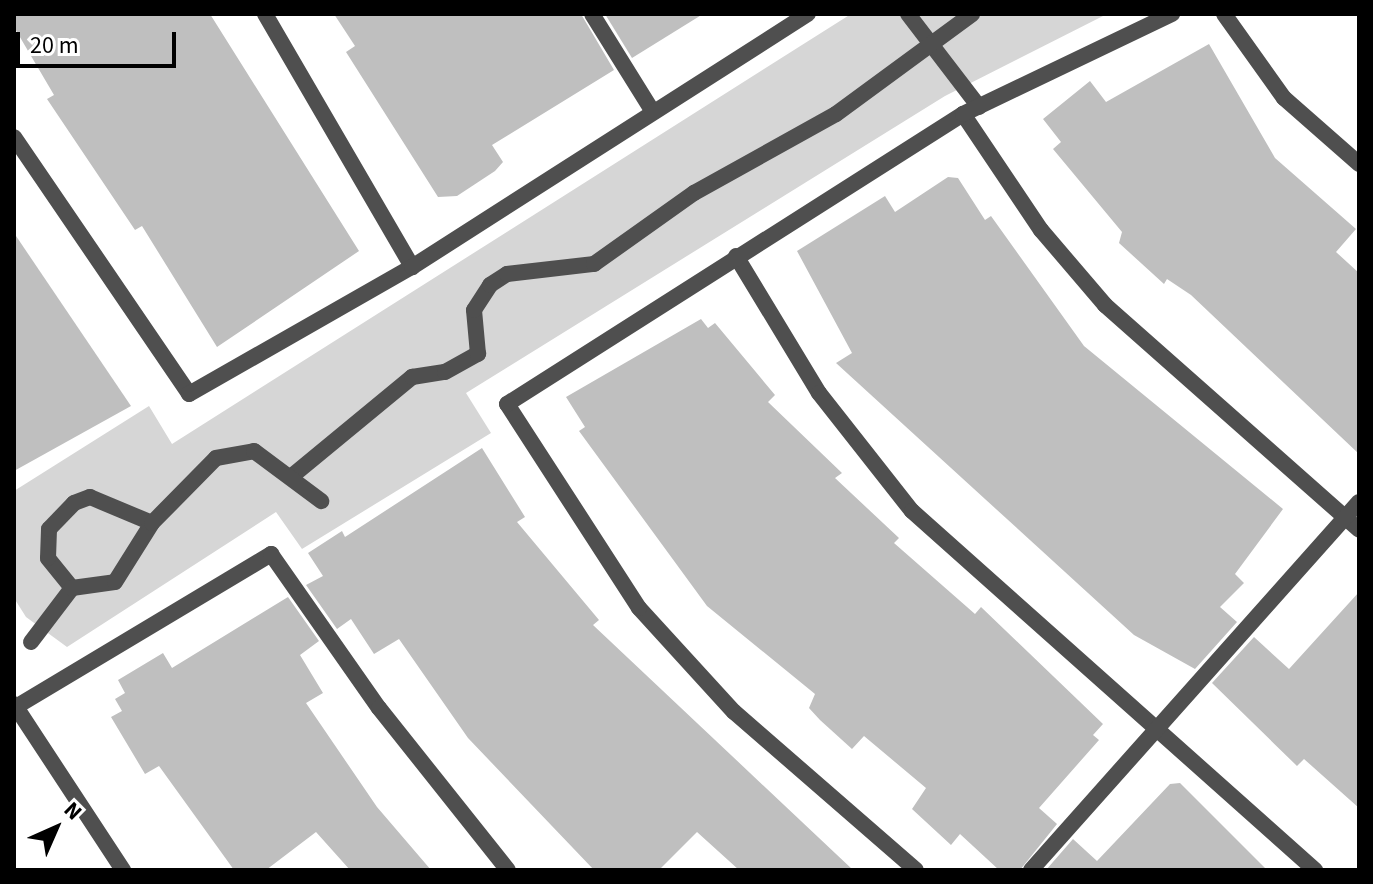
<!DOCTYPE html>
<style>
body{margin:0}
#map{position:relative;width:1373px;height:884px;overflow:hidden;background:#fff;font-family:"Source Sans 3",sans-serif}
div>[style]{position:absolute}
.green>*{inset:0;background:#d6d6d6}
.building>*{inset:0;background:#bfbfbf}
.pedestrian>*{height:16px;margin:-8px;padding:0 8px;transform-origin:8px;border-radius:8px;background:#4f4f4f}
.minor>*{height:16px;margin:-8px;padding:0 8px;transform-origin:8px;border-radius:8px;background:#4f4f4f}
span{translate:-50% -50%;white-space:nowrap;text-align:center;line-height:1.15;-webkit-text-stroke:6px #fff;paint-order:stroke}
.frame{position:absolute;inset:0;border:16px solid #000;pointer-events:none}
.north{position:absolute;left:16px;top:788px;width:80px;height:80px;-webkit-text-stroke:6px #fff;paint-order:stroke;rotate:45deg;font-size:22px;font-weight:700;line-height:32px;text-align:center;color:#000}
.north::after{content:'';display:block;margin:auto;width:28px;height:36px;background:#000;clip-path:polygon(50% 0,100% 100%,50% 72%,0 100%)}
.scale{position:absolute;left:16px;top:32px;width:160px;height:36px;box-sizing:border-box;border:4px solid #000;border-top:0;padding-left:10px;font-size:24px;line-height:28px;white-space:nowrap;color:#000;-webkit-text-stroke:6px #fff;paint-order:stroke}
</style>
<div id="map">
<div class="green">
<i style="clip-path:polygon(851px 14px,1107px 14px,945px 96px,466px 393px,491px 433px,302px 549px,276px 512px,67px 647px,26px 617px,14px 598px,14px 491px,149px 406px,172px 444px)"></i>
</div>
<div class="building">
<i style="clip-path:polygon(14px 14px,210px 14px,359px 251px,217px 347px,142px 226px,135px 230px,47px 99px,54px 95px,14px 27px)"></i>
<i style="clip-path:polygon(334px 14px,581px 14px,614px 70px,492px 145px,503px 162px,495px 171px,457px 196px,438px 197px,346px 52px,355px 46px)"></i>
<i style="clip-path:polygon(605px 14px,703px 14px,632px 58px)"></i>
<i style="clip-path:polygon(1209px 44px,1275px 158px,1356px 229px,1336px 252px,1359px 273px,1359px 454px,1191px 295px,1167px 279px,1164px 284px,1119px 243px,1122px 232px,1053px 149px,1061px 142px,1043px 119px,1090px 81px,1106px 102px)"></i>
<i style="clip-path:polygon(948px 177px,958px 178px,985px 220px,991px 216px,1084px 346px,1283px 509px,1235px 574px,1244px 583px,1220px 607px,1237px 622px,1195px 669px,1134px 635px,836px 363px,852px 353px,797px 251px,885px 196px,895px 212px)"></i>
<i style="clip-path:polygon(14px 233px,131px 406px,14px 471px)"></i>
<i style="clip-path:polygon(701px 319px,708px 328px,715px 323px,775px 395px,768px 402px,842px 473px,835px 478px,899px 538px,894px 543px,975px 614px,981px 607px,1103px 724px,1093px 735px,1099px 740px,1039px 808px,1057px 824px,1020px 870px,999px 870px,960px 834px,951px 845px,912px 809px,926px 788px,864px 736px,852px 749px,820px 720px,809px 708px,815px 694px,707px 606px,579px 431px,585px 427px,566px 397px)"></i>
<i style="clip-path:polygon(482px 448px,525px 517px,517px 522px,599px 620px,593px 625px,853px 870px,739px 870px,697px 832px,659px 870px,594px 870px,468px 738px,399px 639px,374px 654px,351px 619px,337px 629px,306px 585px,323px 576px,308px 553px,342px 531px,345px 537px)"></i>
<i style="clip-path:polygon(1359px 592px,1359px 808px,1304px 759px,1297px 766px,1212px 683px,1254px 637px,1289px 669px)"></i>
<i style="clip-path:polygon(288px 597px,319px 641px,300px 655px,323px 693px,306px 703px,377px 807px,431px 870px,350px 870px,316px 832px,266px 870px,234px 870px,159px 766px,145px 774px,111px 717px,122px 711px,115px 699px,125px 693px,118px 680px,163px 653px,172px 668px)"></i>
<i style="clip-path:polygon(1180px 783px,1267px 870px,1046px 870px,1073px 839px,1097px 861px,1170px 784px)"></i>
</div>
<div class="pedestrian">
<i style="left:908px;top:14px;width:117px;rotate:52.6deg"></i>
<i style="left:292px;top:476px;width:156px;rotate:-39.5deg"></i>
<i style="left:412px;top:377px;width:33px;rotate:-9deg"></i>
<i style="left:445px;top:372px;width:38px;rotate:-29deg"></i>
<i style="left:478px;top:354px;width:44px;rotate:-95.2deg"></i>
<i style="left:474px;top:310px;width:30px;rotate:-57deg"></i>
<i style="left:490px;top:285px;width:20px;rotate:-33deg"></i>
<i style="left:507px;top:274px;width:88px;rotate:-6.6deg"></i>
<i style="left:594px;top:264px;width:123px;rotate:-35.4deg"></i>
<i style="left:694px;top:193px;width:162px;rotate:-29.1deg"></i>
<i style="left:836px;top:114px;width:169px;rotate:-36.3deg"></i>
<i style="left:72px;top:588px;width:38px;rotate:-129deg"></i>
<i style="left:48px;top:558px;width:29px;rotate:-88deg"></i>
<i style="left:49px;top:529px;width:36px;rotate:-46deg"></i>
<i style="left:74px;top:503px;width:17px;rotate:-21deg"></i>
<i style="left:90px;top:497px;width:67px;rotate:22.8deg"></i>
<i style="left:31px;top:642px;width:68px;rotate:-52.8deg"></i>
<i style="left:72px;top:588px;width:43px;rotate:-7.9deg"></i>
<i style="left:115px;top:582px;width:70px;rotate:-57.9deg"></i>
<i style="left:152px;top:523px;width:91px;rotate:-45.4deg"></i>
<i style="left:216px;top:458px;width:39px;rotate:-10deg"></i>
<i style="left:254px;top:451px;width:84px;rotate:36.7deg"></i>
</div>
<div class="minor">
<i style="left:265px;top:14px;width:293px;rotate:59.8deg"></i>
<i style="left:592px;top:14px;width:115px;rotate:58.1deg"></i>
<i style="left:1224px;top:14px;width:103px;rotate:54.5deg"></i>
<i style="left:1284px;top:98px;width:100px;rotate:41.3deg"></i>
<i style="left:963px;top:114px;width:140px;rotate:56.1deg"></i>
<i style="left:1041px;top:230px;width:99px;rotate:49.5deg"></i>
<i style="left:1105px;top:305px;width:339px;rotate:41.5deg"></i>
<i style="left:14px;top:137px;width:311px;rotate:55.7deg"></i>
<i style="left:189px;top:394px;width:257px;rotate:-29.7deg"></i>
<i style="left:412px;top:267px;width:470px;rotate:-32.6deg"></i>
<i style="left:736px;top:256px;width:160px;rotate:58.8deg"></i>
<i style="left:819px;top:393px;width:150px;rotate:51.8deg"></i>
<i style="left:912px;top:511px;width:540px;rotate:41.7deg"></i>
<i style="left:14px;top:704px;width:199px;rotate:56.7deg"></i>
<i style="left:14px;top:708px;width:300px;rotate:-30.9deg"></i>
<i style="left:271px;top:554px;width:188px;rotate:55deg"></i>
<i style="left:379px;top:708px;width:207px;rotate:51.5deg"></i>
<i style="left:916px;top:870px;width:241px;rotate:-139deg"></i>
<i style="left:734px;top:712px;width:141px;rotate:-132.4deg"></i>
<i style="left:639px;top:608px;width:243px;rotate:-122.9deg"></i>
<i style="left:507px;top:404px;width:540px;rotate:-32.45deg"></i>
<i style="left:963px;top:114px;width:232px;rotate:-25.6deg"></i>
<i style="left:1031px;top:870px;width:493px;rotate:-48.3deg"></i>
</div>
<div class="frame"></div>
<div class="north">N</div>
<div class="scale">20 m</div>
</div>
